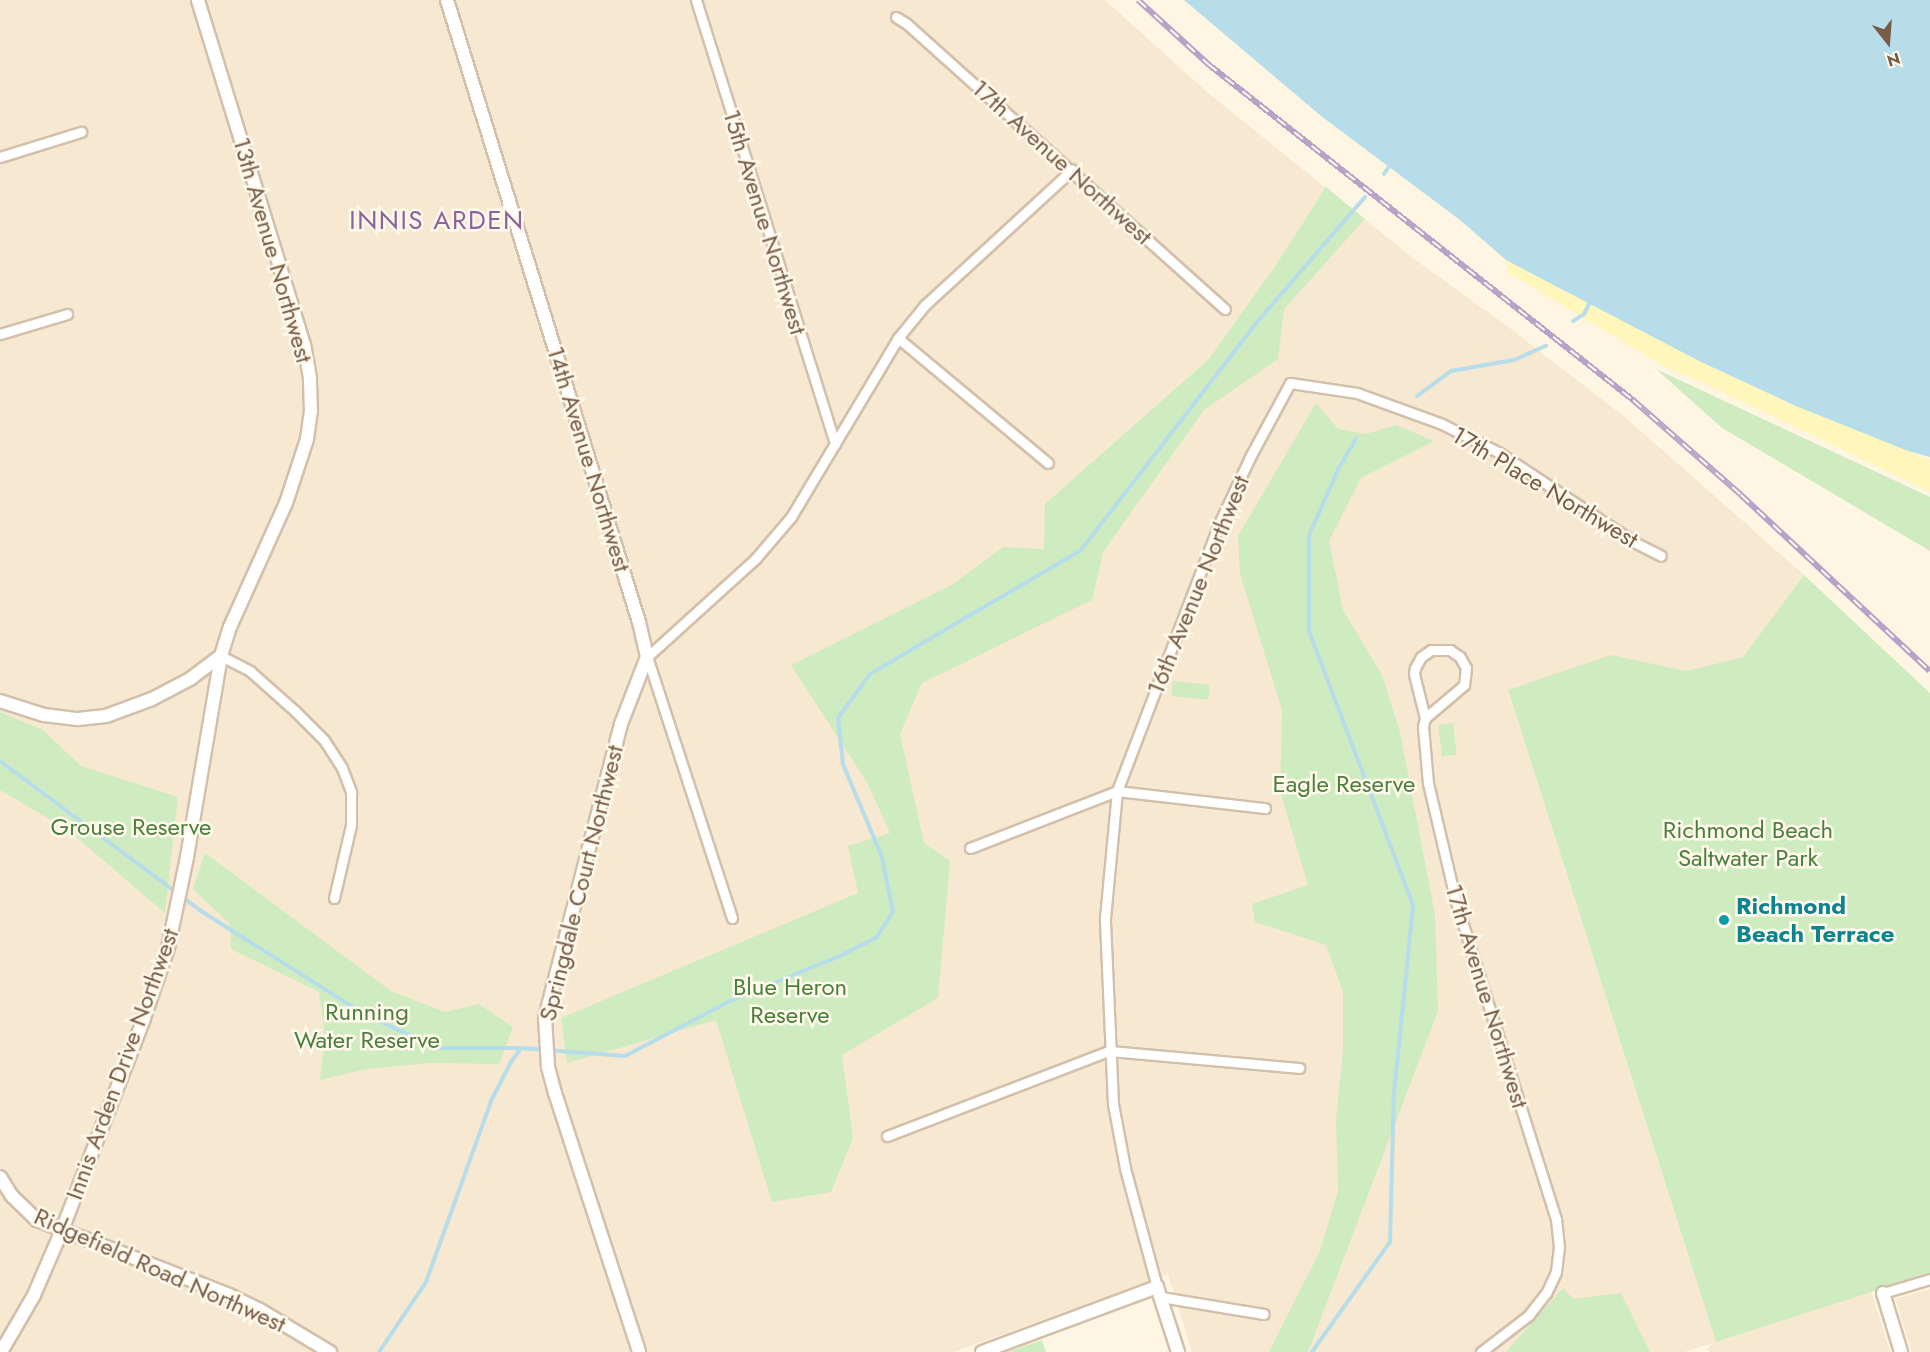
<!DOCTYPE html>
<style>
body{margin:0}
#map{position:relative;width:1930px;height:1352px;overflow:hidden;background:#fef6e3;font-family:Jost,sans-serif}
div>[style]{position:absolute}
.residential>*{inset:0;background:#f6e8d1}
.green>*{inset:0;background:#cfecc1;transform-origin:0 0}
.sand>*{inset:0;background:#fff6bc}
.water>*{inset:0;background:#b6dde9}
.stream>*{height:4px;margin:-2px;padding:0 2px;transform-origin:2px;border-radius:2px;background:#b6dde9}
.roads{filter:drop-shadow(2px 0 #d2c0ab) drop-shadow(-2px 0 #d2c0ab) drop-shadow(0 2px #d2c0ab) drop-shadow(0 -2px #d2c0ab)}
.street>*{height:9px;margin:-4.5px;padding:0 4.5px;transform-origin:4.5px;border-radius:4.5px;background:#fff}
.secondary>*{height:12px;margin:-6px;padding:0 6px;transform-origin:6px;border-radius:6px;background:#fff}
.rail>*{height:6px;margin-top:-3px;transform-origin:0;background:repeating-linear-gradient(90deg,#fff9eb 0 11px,#b9a1c8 0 22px);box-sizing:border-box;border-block:2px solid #b9a1c8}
.dots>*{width:16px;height:16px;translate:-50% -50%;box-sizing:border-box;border:3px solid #fff9eb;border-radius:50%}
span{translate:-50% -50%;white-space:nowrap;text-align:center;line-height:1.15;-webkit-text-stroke:5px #fff9eb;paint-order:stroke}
.street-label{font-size:24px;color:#785c47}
.park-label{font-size:24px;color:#4c7f3e}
.culture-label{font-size:24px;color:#0d838f;font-weight:700}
.left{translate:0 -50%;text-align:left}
.neighbourhood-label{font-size:26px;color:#8d629c;letter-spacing:1.5px}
.north{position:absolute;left:1858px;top:12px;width:60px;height:60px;-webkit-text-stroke:4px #fff9eb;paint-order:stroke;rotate:163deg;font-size:16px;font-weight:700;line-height:24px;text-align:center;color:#785c47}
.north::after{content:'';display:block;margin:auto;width:21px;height:27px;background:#785c47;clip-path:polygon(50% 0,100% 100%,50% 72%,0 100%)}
</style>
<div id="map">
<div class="residential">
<i style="clip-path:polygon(0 0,1105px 0,1208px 93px,1413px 258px,1507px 326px,1626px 418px,1804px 575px,1743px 657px,1686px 671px,1611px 656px,1508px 691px,1716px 1342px,1871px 1291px,1890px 1352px,1709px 1352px,1707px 1349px,1714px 1343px,1684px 1352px,1192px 1352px,1168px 1274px,954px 1352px,0 1352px)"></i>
<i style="clip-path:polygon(1930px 1289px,1930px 1352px,1912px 1352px,1895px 1299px)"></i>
</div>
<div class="green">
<i style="clip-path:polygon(1326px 187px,1365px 219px,1284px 309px,1278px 359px,1204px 410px,1103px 552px,1092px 600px,922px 683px,900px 734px,924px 843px,950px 861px,938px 998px,842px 1055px,853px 1138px,831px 1192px,772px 1202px,716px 1020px,567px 1063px,561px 1018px,858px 893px,848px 846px,890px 833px,868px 784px,791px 665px,953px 584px,1003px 547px,1044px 549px,1045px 504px,1209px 359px,1278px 262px)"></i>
<i style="clip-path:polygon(1656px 369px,1930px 497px,1930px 551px,1722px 428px)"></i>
<i style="clip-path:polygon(1316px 403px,1338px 429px,1366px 434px,1396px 425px,1434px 441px,1361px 478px,1329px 541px,1343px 610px,1382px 675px,1400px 732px,1435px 915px,1438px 1011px,1308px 1352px,1269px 1352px,1320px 1251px,1338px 1191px,1336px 1120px,1343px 1049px,1343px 992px,1326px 945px,1255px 922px,1252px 904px,1308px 885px,1280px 791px,1282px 710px,1240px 574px,1238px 536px)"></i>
<i style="clip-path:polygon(1804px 575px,1930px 693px,1930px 1273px,1716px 1342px,1508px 690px,1611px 655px,1686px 671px,1743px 657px)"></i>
<i style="left:1173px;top:681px;width:37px;height:15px;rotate:6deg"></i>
<i style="clip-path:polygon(0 712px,43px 730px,81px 766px,178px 797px,165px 913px,68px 830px,0 790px)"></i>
<i style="left:1453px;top:723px;width:32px;height:15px;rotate:83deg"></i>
<i style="clip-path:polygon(205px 853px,391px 991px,445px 1012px,479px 1004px,513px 1027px,499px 1064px,431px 1063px,366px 1069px,320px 1080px,325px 1036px,319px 992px,231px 949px,230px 924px,193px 889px)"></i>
<i style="clip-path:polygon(1563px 1288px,1573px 1299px,1621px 1293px,1650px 1352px,1506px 1352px)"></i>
<i style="clip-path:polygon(1042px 1340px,1046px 1352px,1007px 1352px)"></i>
</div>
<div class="sand">
<i style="clip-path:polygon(1506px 260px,1701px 362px,1796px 406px,1930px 460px,1930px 492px,1712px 387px,1665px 367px,1507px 272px)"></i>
</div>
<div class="water">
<i style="clip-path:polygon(1184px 0,1930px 0,1930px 457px,1908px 451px,1796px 406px,1701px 362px,1506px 260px,1460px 220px,1321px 116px)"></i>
</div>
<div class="stream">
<i style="left:1384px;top:174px;width:7px;rotate:-56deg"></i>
<i style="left:1573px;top:321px;width:13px;rotate:-32deg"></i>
<i style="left:1584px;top:314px;width:11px;rotate:-63deg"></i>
<i style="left:1417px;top:396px;width:42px;rotate:-36.3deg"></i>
<i style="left:1451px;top:371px;width:64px;rotate:-9.9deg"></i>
<i style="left:1514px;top:360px;width:35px;rotate:-24deg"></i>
<i style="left:0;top:761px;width:251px;rotate:36.7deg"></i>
<i style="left:201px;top:911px;width:193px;rotate:32.3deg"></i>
<i style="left:364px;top:1014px;width:81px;rotate:24.7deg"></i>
<i style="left:438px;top:1048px;width:83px"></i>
<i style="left:521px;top:1048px;width:104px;rotate:4.4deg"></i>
<i style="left:625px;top:1056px;width:119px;rotate:-27.6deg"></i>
<i style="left:730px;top:1001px;width:121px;rotate:-22.3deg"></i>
<i style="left:842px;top:955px;width:38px;rotate:-27deg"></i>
<i style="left:876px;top:938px;width:31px;rotate:-57deg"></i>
<i style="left:893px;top:912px;width:56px;rotate:-101.3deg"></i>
<i style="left:882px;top:857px;width:101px;rotate:-112.8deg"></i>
<i style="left:843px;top:764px;width:46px;rotate:-96.2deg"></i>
<i style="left:838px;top:718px;width:54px;rotate:-54deg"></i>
<i style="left:870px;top:674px;width:245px;rotate:-30.4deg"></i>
<i style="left:1081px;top:550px;width:289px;rotate:-52.3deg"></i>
<i style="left:1258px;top:321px;width:164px;rotate:-49.2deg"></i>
<i style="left:379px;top:1352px;width:84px;rotate:-56.1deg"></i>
<i style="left:426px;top:1282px;width:192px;rotate:-70.2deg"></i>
<i style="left:491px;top:1101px;width:44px;rotate:-62.9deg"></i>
<i style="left:511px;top:1062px;width:17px;rotate:-54deg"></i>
<i style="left:1312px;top:1352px;width:135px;rotate:-54.7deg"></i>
<i style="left:1390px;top:1242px;width:149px;rotate:-88.5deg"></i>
<i style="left:1394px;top:1093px;width:189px;rotate:-84.2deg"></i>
<i style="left:1413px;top:905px;width:293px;rotate:-110.8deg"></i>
<i style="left:1309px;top:631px;width:96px;rotate:-90deg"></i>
<i style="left:1309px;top:535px;width:73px;rotate:-65.9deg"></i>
<i style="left:1339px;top:468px;width:34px;rotate:-60deg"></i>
</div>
<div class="roads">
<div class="street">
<i style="left:696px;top:0;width:465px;rotate:72.6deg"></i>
<i style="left:896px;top:17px;width:13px;rotate:32deg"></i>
<i style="left:907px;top:24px;width:427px;rotate:41.9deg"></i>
<i style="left:0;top:157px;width:85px;rotate:-17.2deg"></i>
<i style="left:0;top:334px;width:70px;rotate:-16.6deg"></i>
<i style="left:898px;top:338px;width:195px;rotate:39.8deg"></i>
<i style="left:221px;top:656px;width:33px;rotate:27deg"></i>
<i style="left:250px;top:671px;width:60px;rotate:41.6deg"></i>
<i style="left:295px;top:711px;width:41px;rotate:45deg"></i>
<i style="left:324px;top:740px;width:33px;rotate:57deg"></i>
<i style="left:342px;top:768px;width:26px;rotate:69deg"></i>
<i style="left:351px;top:792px;width:33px;rotate:90deg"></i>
<i style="left:351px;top:825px;width:75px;rotate:103.1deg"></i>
<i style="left:1425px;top:718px;width:51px;rotate:-40.2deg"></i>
<i style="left:1464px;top:685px;width:17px;rotate:-83deg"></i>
<i style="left:1466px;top:668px;width:13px;rotate:-119deg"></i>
<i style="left:1460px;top:657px;width:12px;rotate:-145deg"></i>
<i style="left:1450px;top:650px;width:19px;rotate:180deg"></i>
<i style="left:1431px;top:650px;width:12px;rotate:145deg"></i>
<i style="left:1421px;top:657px;width:13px;rotate:119deg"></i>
<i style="left:1415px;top:668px;width:6px;rotate:99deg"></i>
<i style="left:1414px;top:674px;width:45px;rotate:76deg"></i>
<i style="left:1425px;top:718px;width:9px;rotate:103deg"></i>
<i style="left:1423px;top:727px;width:56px;rotate:84.9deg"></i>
<i style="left:1428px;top:783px;width:122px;rotate:76.8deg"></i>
<i style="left:1456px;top:902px;width:332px;rotate:72.5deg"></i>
<i style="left:1556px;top:1219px;width:28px;rotate:84deg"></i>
<i style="left:1559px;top:1247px;width:25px;rotate:97deg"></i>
<i style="left:1556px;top:1272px;width:23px;rotate:115deg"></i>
<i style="left:1546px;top:1293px;width:28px;rotate:128deg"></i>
<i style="left:1529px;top:1315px;width:61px;rotate:142.4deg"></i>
<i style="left:970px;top:848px;width:158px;rotate:-21.2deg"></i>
<i style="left:1117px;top:791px;width:149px;rotate:6.6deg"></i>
<i style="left:732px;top:918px;width:274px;rotate:-108deg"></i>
<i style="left:647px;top:657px;width:147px;rotate:-42.2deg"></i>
<i style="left:756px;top:558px;width:54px;rotate:-49.5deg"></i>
<i style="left:791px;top:517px;width:209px;rotate:-59.1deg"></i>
<i style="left:898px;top:338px;width:43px;rotate:-50.7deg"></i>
<i style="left:925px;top:305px;width:200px;rotate:-42.6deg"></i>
<i style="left:887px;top:1136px;width:238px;rotate:-21deg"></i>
<i style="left:1109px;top:1051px;width:191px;rotate:5.1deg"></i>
<i style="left:1157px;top:1287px;width:123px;rotate:-105.1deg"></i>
<i style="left:1125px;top:1168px;width:65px;rotate:-100.6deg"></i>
<i style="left:1113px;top:1104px;width:186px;rotate:-92.5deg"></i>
<i style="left:1105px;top:918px;width:128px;rotate:-84.6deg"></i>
<i style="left:1117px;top:791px;width:284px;rotate:-69.1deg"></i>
<i style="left:1218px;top:526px;width:76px;rotate:-65.1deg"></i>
<i style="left:1250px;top:457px;width:84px;rotate:-61.6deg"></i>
<i style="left:1290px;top:383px;width:68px;rotate:8.5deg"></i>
<i style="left:1357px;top:393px;width:90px;rotate:20deg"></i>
<i style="left:1442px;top:424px;width:63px;rotate:26.6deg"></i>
<i style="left:1498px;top:452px;width:163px;rotate:33.5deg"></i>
<i style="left:1634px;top:542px;width:30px;rotate:27deg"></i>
<i style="left:1883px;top:1293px;width:49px;rotate:-16.6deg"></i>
<i style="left:1161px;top:1297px;width:104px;rotate:9.4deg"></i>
</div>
<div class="secondary">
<i style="left:447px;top:0;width:651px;rotate:72.85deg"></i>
<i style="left:639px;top:622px;width:36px;rotate:77deg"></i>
<i style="left:647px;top:657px;width:72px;rotate:111.2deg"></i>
<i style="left:621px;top:724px;width:304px;rotate:104.5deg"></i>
<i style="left:545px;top:1018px;width:49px;rotate:86.5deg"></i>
<i style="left:548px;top:1067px;width:27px;rotate:75deg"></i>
<i style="left:555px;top:1093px;width:272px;rotate:72deg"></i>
<i style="left:0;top:701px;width:46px;rotate:17.7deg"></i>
<i style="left:44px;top:715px;width:34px;rotate:7deg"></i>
<i style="left:78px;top:719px;width:28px;rotate:-6deg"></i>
<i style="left:106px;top:716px;width:49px;rotate:-20.3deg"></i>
<i style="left:152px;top:699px;width:43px;rotate:-27.8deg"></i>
<i style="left:190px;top:679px;width:39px;rotate:-37deg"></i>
<i style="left:0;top:1177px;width:22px;rotate:58deg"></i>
<i style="left:12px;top:1196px;width:35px;rotate:44deg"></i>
<i style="left:37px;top:1220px;width:206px;rotate:21.3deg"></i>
<i style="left:229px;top:1295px;width:34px;rotate:26deg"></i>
<i style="left:260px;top:1310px;width:82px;rotate:31deg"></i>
<i style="left:1883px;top:1293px;width:62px;rotate:73deg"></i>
<i style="left:1px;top:1352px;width:66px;rotate:-59.9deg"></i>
<i style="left:34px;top:1295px;width:71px;rotate:-66.7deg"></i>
<i style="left:62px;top:1230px;width:224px;rotate:-68.8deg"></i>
<i style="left:143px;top:1021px;width:77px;rotate:-71.1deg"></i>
<i style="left:168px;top:948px;width:93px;rotate:-78.2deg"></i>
<i style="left:187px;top:857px;width:204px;rotate:-80.4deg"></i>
<i style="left:221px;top:656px;width:30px;rotate:-73deg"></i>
<i style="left:230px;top:627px;width:136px;rotate:-65.7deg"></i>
<i style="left:286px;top:503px;width:67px;rotate:-71.8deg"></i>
<i style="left:307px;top:439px;width:28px;rotate:-82deg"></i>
<i style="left:311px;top:411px;width:33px;rotate:-92deg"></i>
<i style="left:310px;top:378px;width:34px;rotate:-100deg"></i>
<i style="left:304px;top:345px;width:361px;rotate:-107.1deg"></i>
<i style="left:982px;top:1352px;width:187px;rotate:-20.4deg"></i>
<i style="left:1157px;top:1287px;width:68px;rotate:72.1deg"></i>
</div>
</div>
<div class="rail">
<i style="left:1138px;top:0;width:95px;rotate:42.4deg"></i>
<i style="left:1208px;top:64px;width:542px;rotate:38.33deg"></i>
<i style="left:1633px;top:400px;width:144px;rotate:41.3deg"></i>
<i style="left:1741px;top:495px;width:258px;rotate:43deg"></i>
</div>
<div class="dots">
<i style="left:1724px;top:920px;background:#0f9aa8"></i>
</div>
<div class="street-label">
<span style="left:1062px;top:162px;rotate:42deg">17th Avenue Northwest</span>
<span style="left:765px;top:222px;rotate:73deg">15th Avenue Northwest</span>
<span style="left:273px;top:250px;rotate:74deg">13th Avenue Northwest</span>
<span style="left:589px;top:459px;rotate:73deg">14th Avenue Northwest</span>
<span style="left:1545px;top:487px;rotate:31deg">17th Place Northwest</span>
<span style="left:1198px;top:585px;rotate:-68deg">16th Avenue Northwest</span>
<span style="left:581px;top:883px;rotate:-76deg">Springdale Court Northwest</span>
<span style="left:1487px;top:996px;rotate:73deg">17th Avenue Northwest</span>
<span style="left:122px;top:1064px;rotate:-70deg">Innis Arden Drive Northwest</span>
<span style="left:160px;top:1270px;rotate:24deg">Ridgefield Road Northwest</span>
</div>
<div class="park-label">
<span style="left:1344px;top:784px">Eagle Reserve</span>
<span style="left:131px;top:827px">Grouse Reserve</span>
<span style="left:1748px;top:844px">Richmond Beach<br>Saltwater Park</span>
<span style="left:790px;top:1001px">Blue Heron<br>Reserve</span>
<span style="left:367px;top:1026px">Running<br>Water Reserve</span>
</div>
<div class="culture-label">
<span class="left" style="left:1736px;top:920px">Richmond<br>Beach Terrace</span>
</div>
<div class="neighbourhood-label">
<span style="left:437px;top:221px">INNIS ARDEN</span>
</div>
<div class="north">N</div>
</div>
